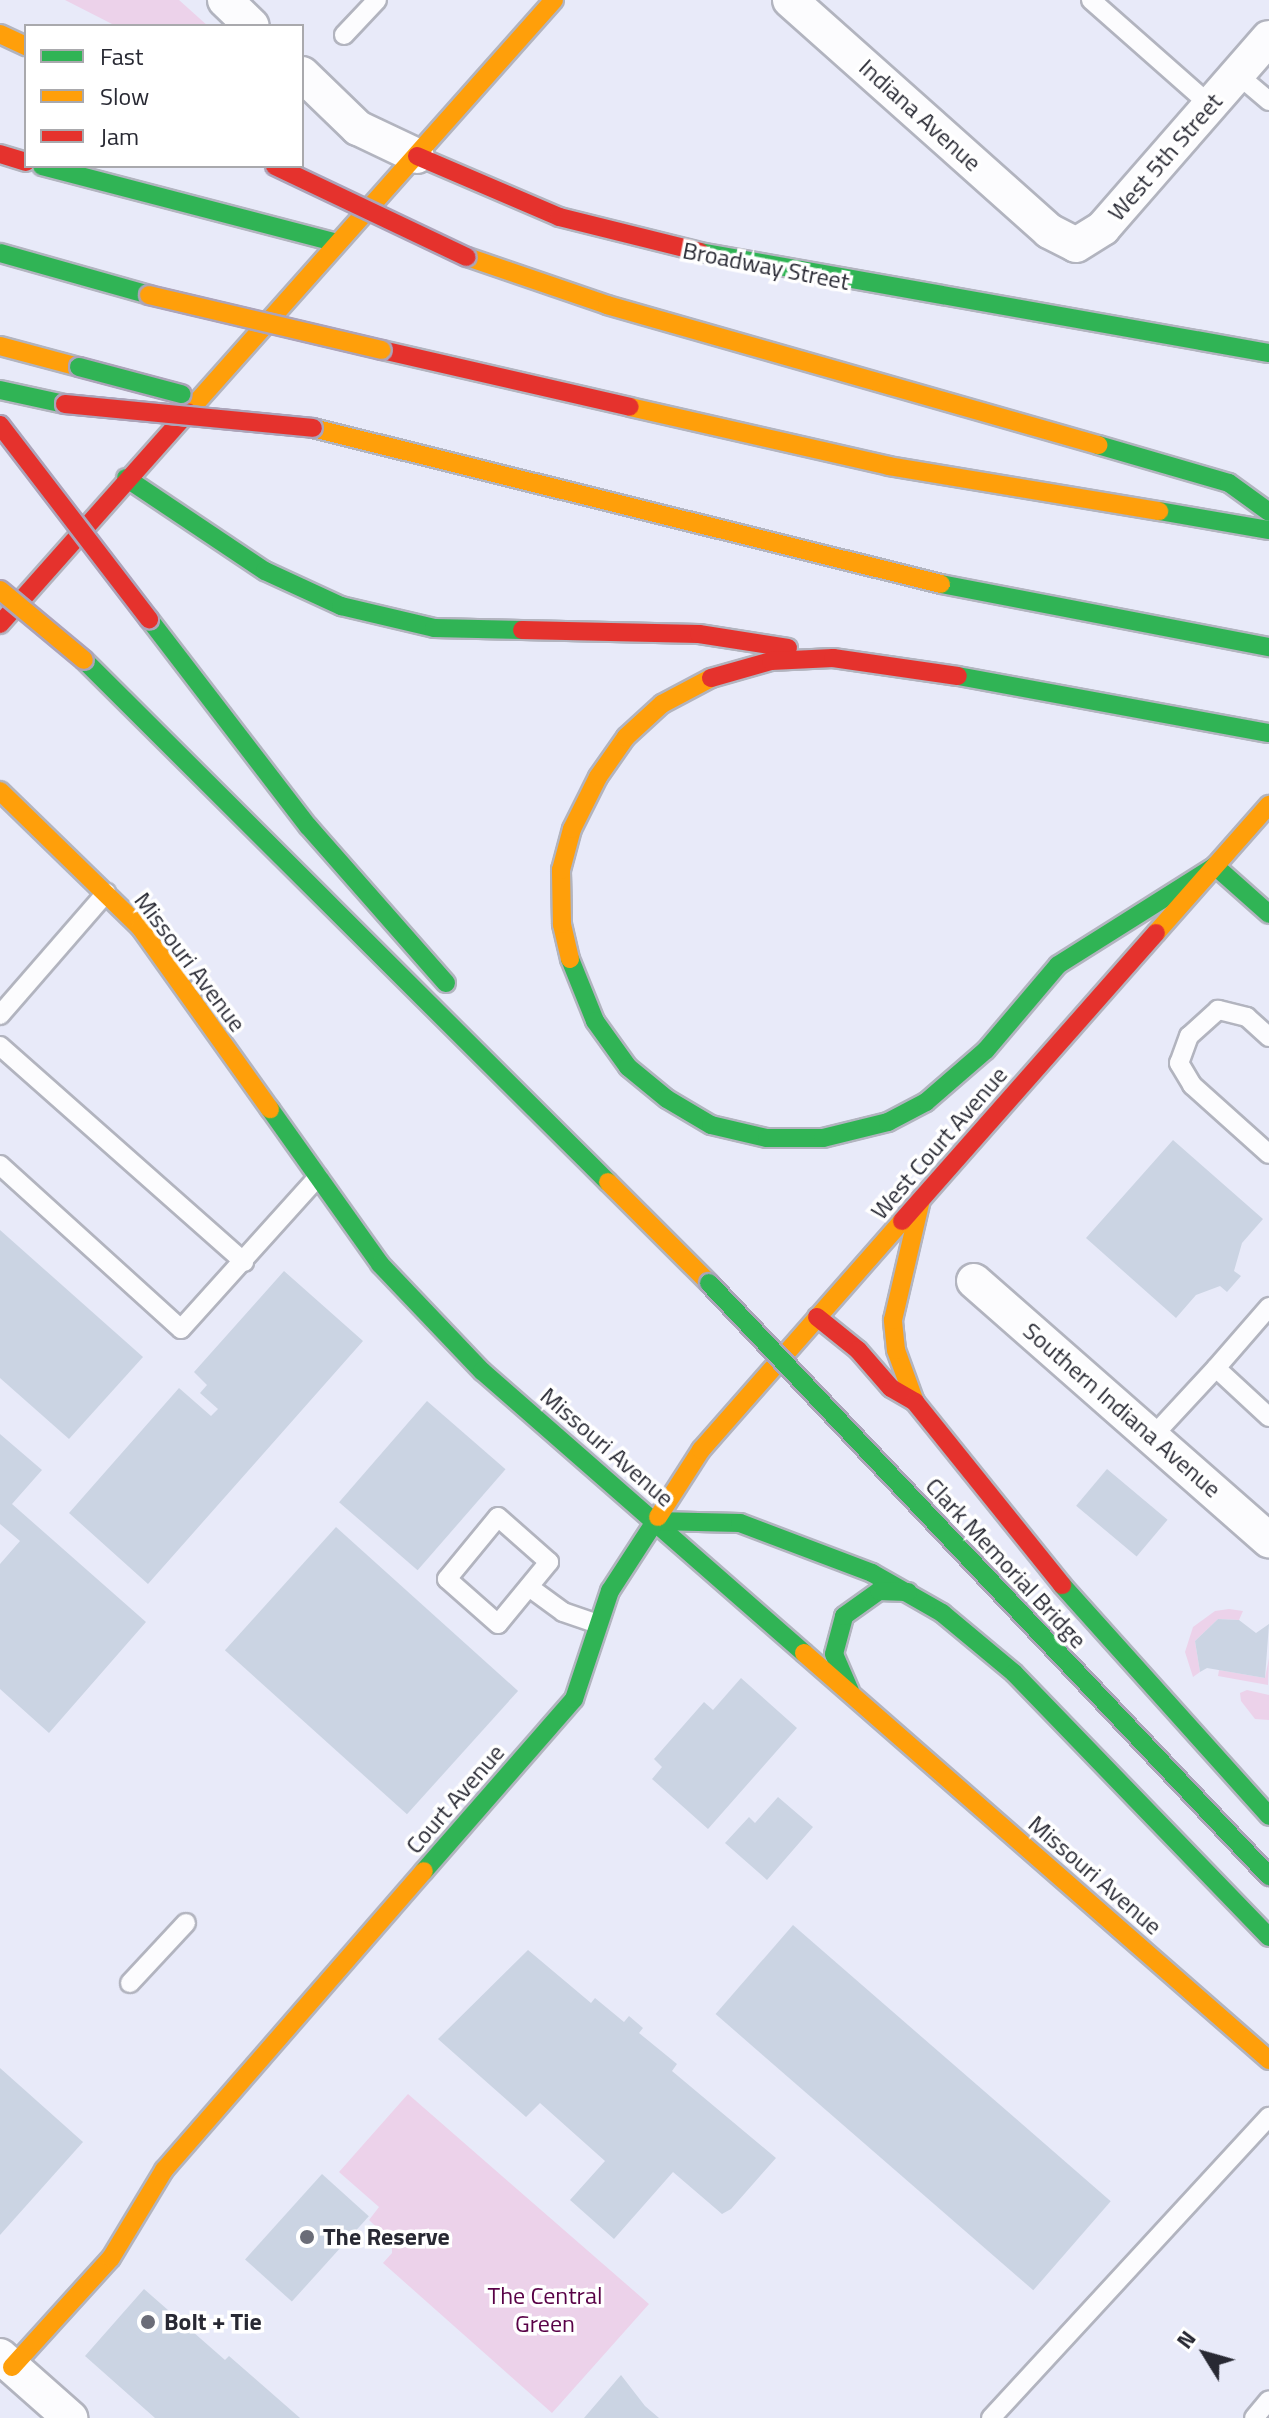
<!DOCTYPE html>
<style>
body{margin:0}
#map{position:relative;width:1269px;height:2418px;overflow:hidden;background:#e8eaf9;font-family:"Titillium Web",sans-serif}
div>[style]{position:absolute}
.green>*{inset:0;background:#ecd2ea}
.building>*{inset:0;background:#cbd4e3;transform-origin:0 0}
.roads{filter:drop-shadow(2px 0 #b2b4bf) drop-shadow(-2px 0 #b2b4bf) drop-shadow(0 2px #b2b4bf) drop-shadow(0 -2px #b2b4bf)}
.lane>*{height:18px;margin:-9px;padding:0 9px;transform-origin:9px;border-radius:9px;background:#fcfcfe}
.street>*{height:34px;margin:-17px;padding:0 17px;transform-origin:17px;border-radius:17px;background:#fcfcfe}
.fast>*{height:18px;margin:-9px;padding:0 9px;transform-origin:9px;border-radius:9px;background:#30b455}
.slow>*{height:18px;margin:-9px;padding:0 9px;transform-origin:9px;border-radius:9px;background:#ff9f0a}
.jam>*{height:18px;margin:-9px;padding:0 9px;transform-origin:9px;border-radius:9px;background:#e5322d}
.bridges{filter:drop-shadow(2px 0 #aca4b9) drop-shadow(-2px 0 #aca4b9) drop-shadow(0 2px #aca4b9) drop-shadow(0 -2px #aca4b9)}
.fast-bridge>*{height:18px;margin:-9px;padding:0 9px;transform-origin:9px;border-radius:9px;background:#30b455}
.slow-bridge>*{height:18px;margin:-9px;padding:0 9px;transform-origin:9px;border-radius:9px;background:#ff9f0a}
.jam-bridge>*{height:18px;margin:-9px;padding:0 9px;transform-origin:9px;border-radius:9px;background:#e5322d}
.dots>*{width:22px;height:22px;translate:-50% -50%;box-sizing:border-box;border:4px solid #fff;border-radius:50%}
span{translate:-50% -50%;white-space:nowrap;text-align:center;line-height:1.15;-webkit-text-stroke:7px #fff;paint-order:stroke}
.street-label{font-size:24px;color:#282933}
.poi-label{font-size:24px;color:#282933;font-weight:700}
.left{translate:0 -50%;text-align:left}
.park-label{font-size:24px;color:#590247}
.legend{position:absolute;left:24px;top:24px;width:280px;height:144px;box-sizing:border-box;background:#fff;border:2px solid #a9a9ad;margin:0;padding:10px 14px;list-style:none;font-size:24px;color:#282933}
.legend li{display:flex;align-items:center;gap:16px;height:40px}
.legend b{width:40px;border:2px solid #a9a9ad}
.north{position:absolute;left:1165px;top:2314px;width:80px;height:80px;-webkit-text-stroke:6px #fff;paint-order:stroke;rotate:307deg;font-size:22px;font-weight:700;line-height:32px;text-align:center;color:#282933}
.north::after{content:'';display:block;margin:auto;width:28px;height:36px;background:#282933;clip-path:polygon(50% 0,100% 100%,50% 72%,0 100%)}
</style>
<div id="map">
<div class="green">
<i style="clip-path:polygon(65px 0,179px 0,208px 26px,116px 26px)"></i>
<i style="clip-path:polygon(1229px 1609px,1243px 1611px,1239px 1620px,1218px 1619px,1195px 1641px,1200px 1672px,1193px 1677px,1185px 1652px,1193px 1627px,1215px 1611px)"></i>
<i style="clip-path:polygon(1269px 1658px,1268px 1685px,1218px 1676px,1219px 1670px,1265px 1678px)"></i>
<i style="clip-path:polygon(1247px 1690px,1269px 1695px,1269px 1720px,1255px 1719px,1241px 1701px,1240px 1693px)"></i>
<i style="clip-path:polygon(408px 2094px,649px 2304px,552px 2413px,383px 2263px,392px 2253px,392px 2242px,369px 2220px,379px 2207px,339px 2172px)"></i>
</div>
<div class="building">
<i style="clip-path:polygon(1173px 1140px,1263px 1219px,1242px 1243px,1234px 1271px,1241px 1276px,1227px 1292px,1220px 1286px,1196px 1295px,1176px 1318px,1086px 1238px)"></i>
<i style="clip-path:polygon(0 1230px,143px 1357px,69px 1439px,0 1378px)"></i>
<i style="clip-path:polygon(284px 1271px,363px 1341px,148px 1584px,69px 1513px,179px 1388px,211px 1416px,218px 1409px,200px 1393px,207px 1385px,194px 1372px)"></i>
<i style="left:427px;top:1401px;width:104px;height:134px;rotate:41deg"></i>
<i style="clip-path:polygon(0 1434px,42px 1470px,12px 1504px,146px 1622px,49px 1733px,0 1689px,0 1564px,20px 1541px,0 1524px)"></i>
<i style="left:1107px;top:1469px;width:79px;height:48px;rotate:40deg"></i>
<i style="left:336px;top:1527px;width:245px;height:166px;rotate:42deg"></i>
<i style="clip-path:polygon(1218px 1619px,1239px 1620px,1256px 1633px,1269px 1624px,1265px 1678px,1207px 1668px,1200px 1672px,1195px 1641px)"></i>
<i style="clip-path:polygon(741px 1678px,797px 1728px,708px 1829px,652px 1779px,662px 1767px,654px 1759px,704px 1702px,713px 1710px)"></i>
<i style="clip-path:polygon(778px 1797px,813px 1827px,767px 1880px,725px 1843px,749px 1817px,755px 1823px)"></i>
<i style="left:793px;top:1925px;width:421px;height:118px;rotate:41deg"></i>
<i style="clip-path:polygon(528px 1950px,591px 2003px,595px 1998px,624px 2022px,629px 2016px,643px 2028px,639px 2033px,677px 2064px,672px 2071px,776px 2158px,731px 2209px,722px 2214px,673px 2172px,614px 2239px,570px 2200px,605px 2161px,540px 2103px,526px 2117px,438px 2039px)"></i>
<i style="clip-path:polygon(0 2068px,83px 2142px,0 2235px)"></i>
<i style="left:322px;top:2174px;width:63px;height:115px;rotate:42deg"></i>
<i style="clip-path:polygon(144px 2289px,225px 2360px,229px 2356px,300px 2418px,155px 2418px,85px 2356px)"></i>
<i style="clip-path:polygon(621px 2375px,645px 2406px,659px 2418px,584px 2418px)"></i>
</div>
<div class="roads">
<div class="lane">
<i style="left:1091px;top:0;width:159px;rotate:41.4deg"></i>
<i style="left:344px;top:35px;width:48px;rotate:-46.7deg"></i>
<i style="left:1237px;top:74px;width:42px;rotate:40.2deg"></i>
<i style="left:0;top:1015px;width:162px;rotate:-49deg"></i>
<i style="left:1269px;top:1037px;width:30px;rotate:-138deg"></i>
<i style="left:1247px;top:1017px;width:30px;rotate:-166deg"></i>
<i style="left:1218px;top:1010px;width:39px;rotate:138deg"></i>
<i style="left:1189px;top:1036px;width:29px;rotate:110deg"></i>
<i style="left:1179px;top:1063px;width:26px;rotate:59deg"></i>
<i style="left:1192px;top:1085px;width:103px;rotate:41.9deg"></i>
<i style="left:0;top:1046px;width:326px;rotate:41.5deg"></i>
<i style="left:0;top:1165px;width:244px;rotate:42.2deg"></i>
<i style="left:181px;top:1329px;width:205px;rotate:-48deg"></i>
<i style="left:1216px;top:1368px;width:81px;rotate:-49deg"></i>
<i style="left:1152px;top:1437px;width:94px;rotate:-47.2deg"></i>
<i style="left:1216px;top:1368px;width:72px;rotate:42.8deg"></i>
<i style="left:498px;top:1517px;width:68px;rotate:41.4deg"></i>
<i style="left:549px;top:1562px;width:80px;rotate:129.4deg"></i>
<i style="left:498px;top:1624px;width:68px;rotate:-138.6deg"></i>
<i style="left:447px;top:1579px;width:80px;rotate:-50.6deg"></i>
<i style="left:529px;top:1587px;width:42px;rotate:36.3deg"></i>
<i style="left:563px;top:1612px;width:37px;rotate:19deg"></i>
<i style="left:130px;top:1983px;width:82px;rotate:-47deg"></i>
<i style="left:991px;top:2418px;width:410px;rotate:-47.3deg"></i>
<i style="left:1254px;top:2418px;width:23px;rotate:-50deg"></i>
</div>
<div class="street">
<i style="left:225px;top:0;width:37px;rotate:44deg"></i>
<i style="left:790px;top:0;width:347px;rotate:41.7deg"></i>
<i style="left:1049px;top:231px;width:30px;rotate:27deg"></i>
<i style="left:1076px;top:245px;width:32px;rotate:-32deg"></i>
<i style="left:1103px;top:228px;width:252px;rotate:-48.9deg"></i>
<i style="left:302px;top:74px;width:78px;rotate:44deg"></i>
<i style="left:358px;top:128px;width:65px;rotate:25.4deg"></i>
<i style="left:974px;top:1281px;width:393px;rotate:41.3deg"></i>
<i style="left:0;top:2356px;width:94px;rotate:41.5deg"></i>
</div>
<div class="fast">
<i style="left:42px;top:166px;width:305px;rotate:14.6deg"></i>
<i style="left:700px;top:252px;width:578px;rotate:10.07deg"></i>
<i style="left:0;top:253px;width:155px;rotate:15.7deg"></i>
<i style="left:0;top:390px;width:66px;rotate:12.2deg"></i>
<i style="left:1098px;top:445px;width:136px;rotate:16.2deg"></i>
<i style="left:1229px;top:483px;width:49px;rotate:35.9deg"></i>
<i style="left:126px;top:478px;width:167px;rotate:33.8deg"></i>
<i style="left:265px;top:571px;width:84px;rotate:24.7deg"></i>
<i style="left:341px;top:606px;width:96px;rotate:13.3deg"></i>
<i style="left:434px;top:628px;width:88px;rotate:1.3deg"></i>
<i style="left:1159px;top:511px;width:112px;rotate:9.8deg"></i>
<i style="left:941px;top:584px;width:334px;rotate:10.9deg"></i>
<i style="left:149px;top:619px;width:261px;rotate:52.5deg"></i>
<i style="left:308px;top:826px;width:209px;rotate:48.7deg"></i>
<i style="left:84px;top:660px;width:740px;rotate:44.89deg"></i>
<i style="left:958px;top:676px;width:316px;rotate:10.4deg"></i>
<i style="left:1215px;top:866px;width:72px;rotate:41.6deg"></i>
<i style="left:570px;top:959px;width:67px;rotate:68deg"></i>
<i style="left:595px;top:1021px;width:57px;rotate:54.3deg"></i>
<i style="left:628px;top:1067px;width:50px;rotate:39.4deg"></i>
<i style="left:667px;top:1099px;width:51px;rotate:30.6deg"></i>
<i style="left:711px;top:1125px;width:57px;rotate:13.1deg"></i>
<i style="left:767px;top:1138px;width:56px"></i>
<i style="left:823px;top:1138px;width:67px;rotate:-13.8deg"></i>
<i style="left:888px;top:1122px;width:43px;rotate:-27.8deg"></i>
<i style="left:926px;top:1102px;width:79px;rotate:-40.9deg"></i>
<i style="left:986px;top:1050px;width:111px;rotate:-49.7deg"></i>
<i style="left:1058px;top:965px;width:186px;rotate:-32.2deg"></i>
<i style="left:270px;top:1109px;width:190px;rotate:54.6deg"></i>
<i style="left:380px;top:1264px;width:148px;rotate:46.4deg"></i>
<i style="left:482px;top:1371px;width:428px;rotate:41.2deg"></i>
<i style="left:656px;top:1521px;width:84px;rotate:1.4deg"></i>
<i style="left:740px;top:1523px;width:141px;rotate:20.7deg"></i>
<i style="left:872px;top:1573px;width:81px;rotate:29.7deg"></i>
<i style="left:942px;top:1613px;width:94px;rotate:39.8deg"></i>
<i style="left:1014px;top:1673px;width:367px;rotate:46deg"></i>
<i style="left:1062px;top:1585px;width:310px;rotate:48.1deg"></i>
<i style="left:850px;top:1691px;width:40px;rotate:-113.4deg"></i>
<i style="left:834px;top:1654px;width:39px;rotate:-75deg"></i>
<i style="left:844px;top:1616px;width:43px;rotate:-35.5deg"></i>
<i style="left:879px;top:1591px;width:29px;rotate:2deg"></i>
<i style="left:424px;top:1871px;width:228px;rotate:-48.9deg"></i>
<i style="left:574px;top:1699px;width:114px;rotate:-71.6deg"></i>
<i style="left:610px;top:1591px;width:88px;rotate:-57deg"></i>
</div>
<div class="slow">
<i style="left:0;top:34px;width:29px;rotate:25deg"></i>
<i style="left:467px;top:257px;width:148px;rotate:18.9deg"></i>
<i style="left:607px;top:305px;width:511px;rotate:15.91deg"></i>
<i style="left:0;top:346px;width:82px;rotate:14.9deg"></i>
<i style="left:630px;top:407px;width:266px;rotate:12.8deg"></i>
<i style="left:889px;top:466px;width:274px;rotate:9.5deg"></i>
<i style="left:188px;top:412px;width:551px;rotate:-48.38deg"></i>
<i style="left:313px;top:428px;width:647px;rotate:13.95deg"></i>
<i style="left:0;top:791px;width:195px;rotate:44.2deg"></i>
<i style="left:140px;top:927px;width:224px;rotate:54.5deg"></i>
<i style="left:1156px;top:933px;width:171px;rotate:-48.6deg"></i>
<i style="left:570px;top:959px;width:36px;rotate:-103deg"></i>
<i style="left:562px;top:924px;width:54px;rotate:-91.1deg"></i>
<i style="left:561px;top:870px;width:42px;rotate:-75deg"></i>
<i style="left:572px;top:829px;width:58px;rotate:-63.4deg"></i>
<i style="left:598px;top:777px;width:49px;rotate:-55deg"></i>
<i style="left:626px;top:737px;width:49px;rotate:-42.5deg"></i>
<i style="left:662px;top:704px;width:55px;rotate:-28deg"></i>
<i style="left:608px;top:1182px;width:143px;rotate:45deg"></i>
<i style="left:915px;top:1402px;width:55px;rotate:-110.1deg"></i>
<i style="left:896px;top:1350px;width:30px;rotate:-96deg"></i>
<i style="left:893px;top:1320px;width:123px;rotate:-76.9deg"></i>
<i style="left:658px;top:1517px;width:80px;rotate:-57.3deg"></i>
<i style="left:701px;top:1450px;width:305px;rotate:-48.7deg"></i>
<i style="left:804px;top:1653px;width:618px;rotate:41.19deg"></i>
<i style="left:12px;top:2367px;width:147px;rotate:-47.8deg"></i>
<i style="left:111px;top:2258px;width:103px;rotate:-58.9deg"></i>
<i style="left:164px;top:2170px;width:396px;rotate:-49deg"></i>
</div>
<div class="jam">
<i style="left:0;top:154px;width:27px;rotate:17deg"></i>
<i style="left:417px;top:156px;width:155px;rotate:23.2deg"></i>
<i style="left:559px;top:217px;width:145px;rotate:13.9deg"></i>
<i style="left:382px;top:350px;width:254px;rotate:12.9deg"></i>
<i style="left:0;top:624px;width:283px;rotate:-48.4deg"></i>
<i style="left:522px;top:630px;width:177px;rotate:1.3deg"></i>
<i style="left:699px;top:634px;width:90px;rotate:8.9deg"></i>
<i style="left:711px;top:678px;width:62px;rotate:-15.8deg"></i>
<i style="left:771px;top:661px;width:62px;rotate:-2.8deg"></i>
<i style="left:833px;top:658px;width:126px;rotate:8.2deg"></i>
<i style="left:902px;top:1221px;width:384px;rotate:-48.6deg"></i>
<i style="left:817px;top:1317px;width:53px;rotate:38.8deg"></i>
<i style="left:858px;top:1350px;width:50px;rotate:49deg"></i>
<i style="left:891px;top:1388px;width:28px;rotate:30deg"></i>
<i style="left:915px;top:1402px;width:235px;rotate:51.2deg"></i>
</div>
</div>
<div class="bridges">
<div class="fast-bridge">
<i style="left:79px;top:367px;width:106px;rotate:14.8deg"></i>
<i style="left:709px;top:1283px;width:816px;rotate:46.64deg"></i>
</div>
<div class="slow-bridge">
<i style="left:149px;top:295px;width:239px;rotate:13.3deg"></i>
<i style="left:0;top:590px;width:109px;rotate:39.8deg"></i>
</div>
<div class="jam-bridge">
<i style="left:275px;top:166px;width:212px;rotate:25.4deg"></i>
<i style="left:65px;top:404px;width:249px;rotate:5.5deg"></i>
<i style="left:0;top:425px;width:245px;rotate:52.5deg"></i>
</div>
</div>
<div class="dots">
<i style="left:307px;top:2237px;background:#6b6d78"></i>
<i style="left:148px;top:2322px;background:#6b6d78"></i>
</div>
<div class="street-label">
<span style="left:920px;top:115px;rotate:42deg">Indiana Avenue</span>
<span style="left:1165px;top:157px;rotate:-49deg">West 5th Street</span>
<span style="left:766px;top:266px;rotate:11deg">Broadway Street</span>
<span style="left:190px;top:962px;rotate:53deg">Missouri Avenue</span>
<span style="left:939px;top:1143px;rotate:-49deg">West Court Avenue</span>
<span style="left:1122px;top:1410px;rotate:41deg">Southern Indiana Avenue</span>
<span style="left:607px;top:1447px;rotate:41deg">Missouri Avenue</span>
<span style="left:1006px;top:1563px;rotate:47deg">Clark Memorial Bridge</span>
<span style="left:455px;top:1799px;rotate:-49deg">Court Avenue</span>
<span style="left:1095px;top:1875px;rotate:41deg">Missouri Avenue</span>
</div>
<div class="poi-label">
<span class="left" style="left:323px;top:2237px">The Reserve</span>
<span class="left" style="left:164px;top:2322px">Bolt + Tie</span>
</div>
<div class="park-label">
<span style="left:545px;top:2310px">The Central<br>Green</span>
</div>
<ul class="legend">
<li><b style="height:10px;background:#30b455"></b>Fast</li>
<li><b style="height:10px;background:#ff9f0a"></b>Slow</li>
<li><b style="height:10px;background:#e5322d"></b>Jam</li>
</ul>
<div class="north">N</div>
</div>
